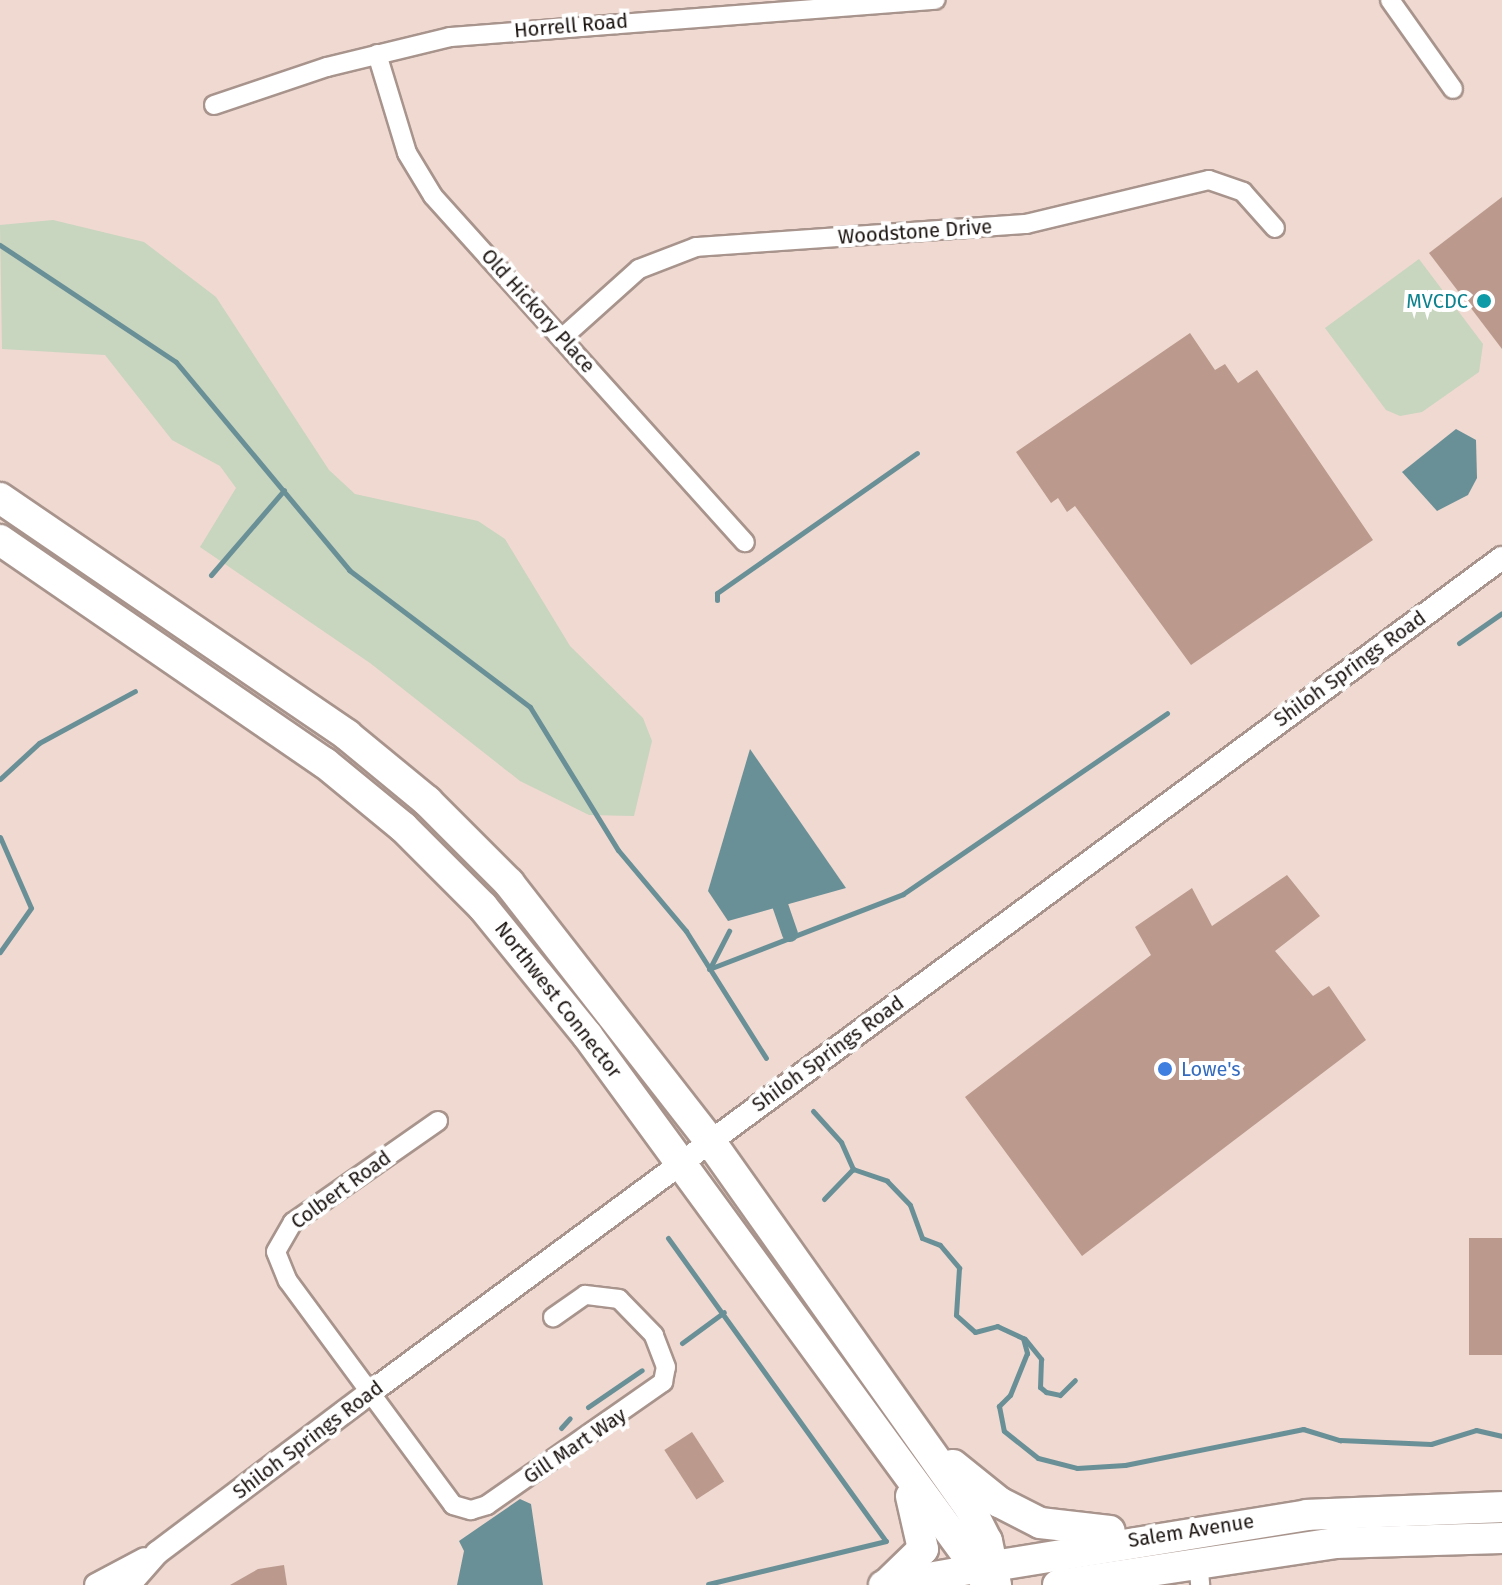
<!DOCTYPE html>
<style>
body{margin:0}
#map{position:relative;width:1502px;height:1585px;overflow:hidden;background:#efd9d1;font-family:"Fira Sans",sans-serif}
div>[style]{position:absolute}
.green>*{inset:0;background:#c8d5bf}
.water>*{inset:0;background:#6a9097}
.stream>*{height:5px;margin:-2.5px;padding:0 2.5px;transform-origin:2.5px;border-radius:2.5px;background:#6a9097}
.canal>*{height:16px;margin:-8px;padding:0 8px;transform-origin:8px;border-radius:8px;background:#6a9097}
.building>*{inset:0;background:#bb9a8d;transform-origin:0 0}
.roads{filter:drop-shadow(2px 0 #a8948c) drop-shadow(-2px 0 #a8948c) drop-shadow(0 2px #a8948c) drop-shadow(0 -2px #a8948c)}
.minor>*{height:18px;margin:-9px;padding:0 9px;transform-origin:9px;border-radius:9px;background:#fff}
.tertiary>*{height:22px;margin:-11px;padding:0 11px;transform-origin:11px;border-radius:11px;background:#fff}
.primary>*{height:28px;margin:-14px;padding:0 14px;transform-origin:14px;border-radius:14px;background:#fff}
.trunk>*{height:30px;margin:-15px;padding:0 15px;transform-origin:15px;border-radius:15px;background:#fff}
.dots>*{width:22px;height:22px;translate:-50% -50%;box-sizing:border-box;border:4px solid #fff;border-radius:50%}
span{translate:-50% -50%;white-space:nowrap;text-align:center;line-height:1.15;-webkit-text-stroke:8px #fff;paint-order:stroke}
.street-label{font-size:20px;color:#19120f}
.culture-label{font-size:20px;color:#0d838f}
.right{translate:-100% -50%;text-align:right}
.shop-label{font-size:20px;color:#366cbe}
.left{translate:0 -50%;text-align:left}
</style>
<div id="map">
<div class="green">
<i style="clip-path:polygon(53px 220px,144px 242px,216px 297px,329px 470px,355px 494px,478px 521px,505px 539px,570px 646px,643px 718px,652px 741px,634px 816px,589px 815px,520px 781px,370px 663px,200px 547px,236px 488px,220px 466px,172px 440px,105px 355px,2px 349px,0 225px)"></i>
<i style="clip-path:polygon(1419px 259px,1483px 344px,1479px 372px,1422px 412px,1400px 416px,1386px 410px,1325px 328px)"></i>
</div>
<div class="water">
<i style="clip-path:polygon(1456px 429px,1476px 440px,1477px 478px,1468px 495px,1437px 511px,1402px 472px)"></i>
<i style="clip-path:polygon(750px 749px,846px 888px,728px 921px,708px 891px)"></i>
<i style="clip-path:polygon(520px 1499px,531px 1504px,543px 1585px,457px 1585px,464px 1551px,459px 1541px)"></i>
</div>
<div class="stream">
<i style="left:0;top:245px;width:211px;rotate:33.6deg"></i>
<i style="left:176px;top:362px;width:271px;rotate:50.2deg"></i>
<i style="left:349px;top:570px;width:227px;rotate:37.1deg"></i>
<i style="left:530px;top:707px;width:168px;rotate:58.4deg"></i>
<i style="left:618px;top:850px;width:106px;rotate:50deg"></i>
<i style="left:686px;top:931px;width:150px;rotate:57.8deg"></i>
<i style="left:211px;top:575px;width:112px;rotate:-49.3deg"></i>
<i style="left:717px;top:600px;width:7px;rotate:-90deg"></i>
<i style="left:717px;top:593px;width:244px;rotate:-35deg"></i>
<i style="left:1459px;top:643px;width:52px;rotate:-34.9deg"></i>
<i style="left:0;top:779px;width:53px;rotate:-42.7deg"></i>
<i style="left:39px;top:743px;width:109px;rotate:-28.4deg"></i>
<i style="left:0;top:837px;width:77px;rotate:66.4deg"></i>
<i style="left:31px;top:908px;width:54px;rotate:125.2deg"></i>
<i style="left:710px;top:968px;width:42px;rotate:-62.8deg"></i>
<i style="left:709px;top:969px;width:208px;rotate:-21.1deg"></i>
<i style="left:903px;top:894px;width:320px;rotate:-34.4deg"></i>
<i style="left:813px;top:1111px;width:42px;rotate:47.9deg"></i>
<i style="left:841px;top:1142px;width:30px;rotate:66deg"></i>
<i style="left:853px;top:1169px;width:36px;rotate:19deg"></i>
<i style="left:887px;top:1181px;width:33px;rotate:46deg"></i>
<i style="left:910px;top:1205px;width:35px;rotate:70deg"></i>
<i style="left:922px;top:1238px;width:19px;rotate:21deg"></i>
<i style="left:940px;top:1245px;width:30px;rotate:50deg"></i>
<i style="left:959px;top:1268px;width:47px;rotate:93.7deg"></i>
<i style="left:956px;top:1315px;width:25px;rotate:42deg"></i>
<i style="left:975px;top:1332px;width:23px;rotate:-15deg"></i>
<i style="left:997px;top:1326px;width:29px;rotate:25deg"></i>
<i style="left:1023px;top:1338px;width:16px;rotate:75deg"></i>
<i style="left:1027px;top:1353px;width:45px;rotate:112deg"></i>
<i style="left:1010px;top:1395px;width:16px;rotate:135deg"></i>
<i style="left:999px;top:1406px;width:25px;rotate:79deg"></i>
<i style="left:1004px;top:1431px;width:43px;rotate:38.5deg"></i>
<i style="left:1038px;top:1458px;width:40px;rotate:14.4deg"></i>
<i style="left:1077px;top:1468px;width:48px;rotate:-3.6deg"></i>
<i style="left:1125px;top:1465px;width:182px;rotate:-11.4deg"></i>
<i style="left:1303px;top:1429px;width:39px;rotate:17deg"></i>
<i style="left:1340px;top:1440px;width:91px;rotate:2.5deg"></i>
<i style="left:1431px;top:1444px;width:47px;rotate:-17.3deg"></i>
<i style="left:1476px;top:1430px;width:27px;rotate:13deg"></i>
<i style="left:824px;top:1199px;width:42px;rotate:-46deg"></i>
<i style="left:668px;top:1238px;width:373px;rotate:54.3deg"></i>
<i style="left:886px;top:1541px;width:183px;rotate:166.4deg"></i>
<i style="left:1025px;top:1339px;width:26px;rotate:51deg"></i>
<i style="left:1041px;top:1359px;width:28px;rotate:92deg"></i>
<i style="left:1040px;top:1387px;width:8px;rotate:40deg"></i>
<i style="left:1046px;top:1392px;width:14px;rotate:12deg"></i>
<i style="left:1060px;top:1395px;width:21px;rotate:-45deg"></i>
<i style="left:682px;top:1343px;width:52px;rotate:-36.4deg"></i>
<i style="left:588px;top:1407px;width:65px;rotate:-34.4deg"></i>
<i style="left:561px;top:1428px;width:13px;rotate:-48deg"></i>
</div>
<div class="canal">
<i style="left:778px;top:899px;width:37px;rotate:71deg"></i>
</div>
<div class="building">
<i style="clip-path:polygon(1502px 197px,1502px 349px,1429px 253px)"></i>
<i style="clip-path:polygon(1190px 333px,1215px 370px,1225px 364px,1238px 383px,1257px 370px,1373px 540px,1191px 665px,1075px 506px,1067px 512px,1058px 498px,1051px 503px,1016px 452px)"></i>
<i style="clip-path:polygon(1287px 875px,1320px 916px,1275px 951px,1313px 996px,1329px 986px,1366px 1040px,1082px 1256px,965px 1097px,1151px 955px,1135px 927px,1192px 888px,1212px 926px)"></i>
<i style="left:1469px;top:1238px;width:33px;height:117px"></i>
<i style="left:692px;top:1432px;width:59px;height:33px;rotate:57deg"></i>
<i style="clip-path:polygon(284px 1565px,287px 1585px,230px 1585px,258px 1569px)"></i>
</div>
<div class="roads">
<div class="minor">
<i style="left:1390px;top:0;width:109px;rotate:54.7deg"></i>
<i style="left:377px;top:54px;width:103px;rotate:73.1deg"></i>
<i style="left:407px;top:153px;width:50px;rotate:58.8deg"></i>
<i style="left:433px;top:196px;width:466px;rotate:48deg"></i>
<i style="left:214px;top:105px;width:119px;rotate:-18.6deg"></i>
<i style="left:327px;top:67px;width:127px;rotate:-13.7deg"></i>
<i style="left:450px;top:37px;width:487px;rotate:-4.4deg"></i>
<i style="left:562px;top:338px;width:103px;rotate:-41.9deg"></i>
<i style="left:639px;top:269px;width:61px;rotate:-21.1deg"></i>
<i style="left:696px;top:247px;width:331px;rotate:-4deg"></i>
<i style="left:1026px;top:224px;width:188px;rotate:-13.5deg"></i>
<i style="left:1209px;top:180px;width:36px;rotate:19deg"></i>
<i style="left:1243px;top:192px;width:48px;rotate:48.4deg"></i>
<i style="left:438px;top:1121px;width:177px;rotate:145.1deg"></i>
<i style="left:293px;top:1222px;width:34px;rotate:120deg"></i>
<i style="left:276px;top:1252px;width:31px;rotate:68deg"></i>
<i style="left:288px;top:1281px;width:278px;rotate:53.6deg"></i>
<i style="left:453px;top:1505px;width:19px;rotate:16deg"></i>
<i style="left:471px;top:1510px;width:17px;rotate:-17deg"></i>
<i style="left:487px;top:1505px;width:215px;rotate:-34.9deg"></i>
<i style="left:663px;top:1382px;width:15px;rotate:-79deg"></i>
<i style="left:666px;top:1367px;width:34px;rotate:-111deg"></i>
<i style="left:654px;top:1335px;width:50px;rotate:-134.2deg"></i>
<i style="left:619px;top:1299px;width:34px;rotate:-173deg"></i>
<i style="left:585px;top:1295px;width:39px;rotate:145deg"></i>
<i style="left:1198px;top:1560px;width:25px;rotate:85deg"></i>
</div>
<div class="tertiary">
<i style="left:96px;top:1585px;width:55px;rotate:-28deg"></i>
<i style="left:129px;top:1585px;width:43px;rotate:-48.8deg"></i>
<i style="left:157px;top:1553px;width:268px;rotate:-37deg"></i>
<i style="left:371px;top:1392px;width:1405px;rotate:-36.41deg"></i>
</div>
<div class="primary">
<i style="left:883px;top:1585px;width:93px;rotate:-9.9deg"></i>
</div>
<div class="trunk">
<i style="left:0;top:498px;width:420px;rotate:34.3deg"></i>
<i style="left:347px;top:735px;width:104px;rotate:39.5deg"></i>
<i style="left:427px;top:801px;width:116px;rotate:45deg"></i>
<i style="left:509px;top:883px;width:327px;rotate:52.1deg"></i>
<i style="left:710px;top:1141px;width:450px;rotate:54.7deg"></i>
<i style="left:970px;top:1508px;width:37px;rotate:63deg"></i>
<i style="left:987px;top:1541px;width:45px;rotate:78.4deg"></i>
<i style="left:0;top:540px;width:394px;rotate:34.5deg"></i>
<i style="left:325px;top:763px;width:101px;rotate:39.4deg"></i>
<i style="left:403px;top:827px;width:113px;rotate:45deg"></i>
<i style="left:483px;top:907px;width:165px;rotate:50.9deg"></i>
<i style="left:587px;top:1035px;width:681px;rotate:53.84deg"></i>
<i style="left:953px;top:1465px;width:59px;rotate:38.8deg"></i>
<i style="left:999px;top:1502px;width:46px;rotate:27.1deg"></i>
<i style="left:1040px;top:1523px;width:70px;rotate:6.5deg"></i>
<i style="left:975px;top:1569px;width:336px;rotate:-9.2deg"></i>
<i style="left:1307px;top:1515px;width:195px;rotate:-2.3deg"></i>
<i style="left:887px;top:1584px;width:50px;rotate:-44.2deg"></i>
<i style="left:923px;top:1549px;width:54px;rotate:-102.8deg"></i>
<i style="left:1058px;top:1585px;width:280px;rotate:-8.6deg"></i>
<i style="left:1335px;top:1543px;width:167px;rotate:-1.7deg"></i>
</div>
</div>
<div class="dots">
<i style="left:1484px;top:301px;background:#0f9aa8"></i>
<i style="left:1165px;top:1069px;background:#3f7fe0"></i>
</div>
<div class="street-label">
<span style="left:571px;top:26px;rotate:-5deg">Horrell Road</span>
<span style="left:915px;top:232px;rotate:-4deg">Woodstone Drive</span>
<span style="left:538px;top:311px;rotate:48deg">Old Hickory Place</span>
<span style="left:1350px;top:669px;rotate:-36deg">Shiloh Springs Road</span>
<span style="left:558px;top:1000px;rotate:52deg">Northwest Connector</span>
<span style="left:828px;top:1054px;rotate:-36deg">Shiloh Springs Road</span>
<span style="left:341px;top:1190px;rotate:-36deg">Colbert Road</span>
<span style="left:308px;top:1440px;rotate:-37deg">Shiloh Springs Road</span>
<span style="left:575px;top:1446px;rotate:-34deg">Gill Mart Way</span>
<span style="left:1191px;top:1531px;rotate:-9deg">Salem Avenue</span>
</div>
<div class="culture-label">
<span class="right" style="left:1468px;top:301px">MVCDC</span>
</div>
<div class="shop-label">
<span class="left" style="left:1181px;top:1069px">Lowe's</span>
</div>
</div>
